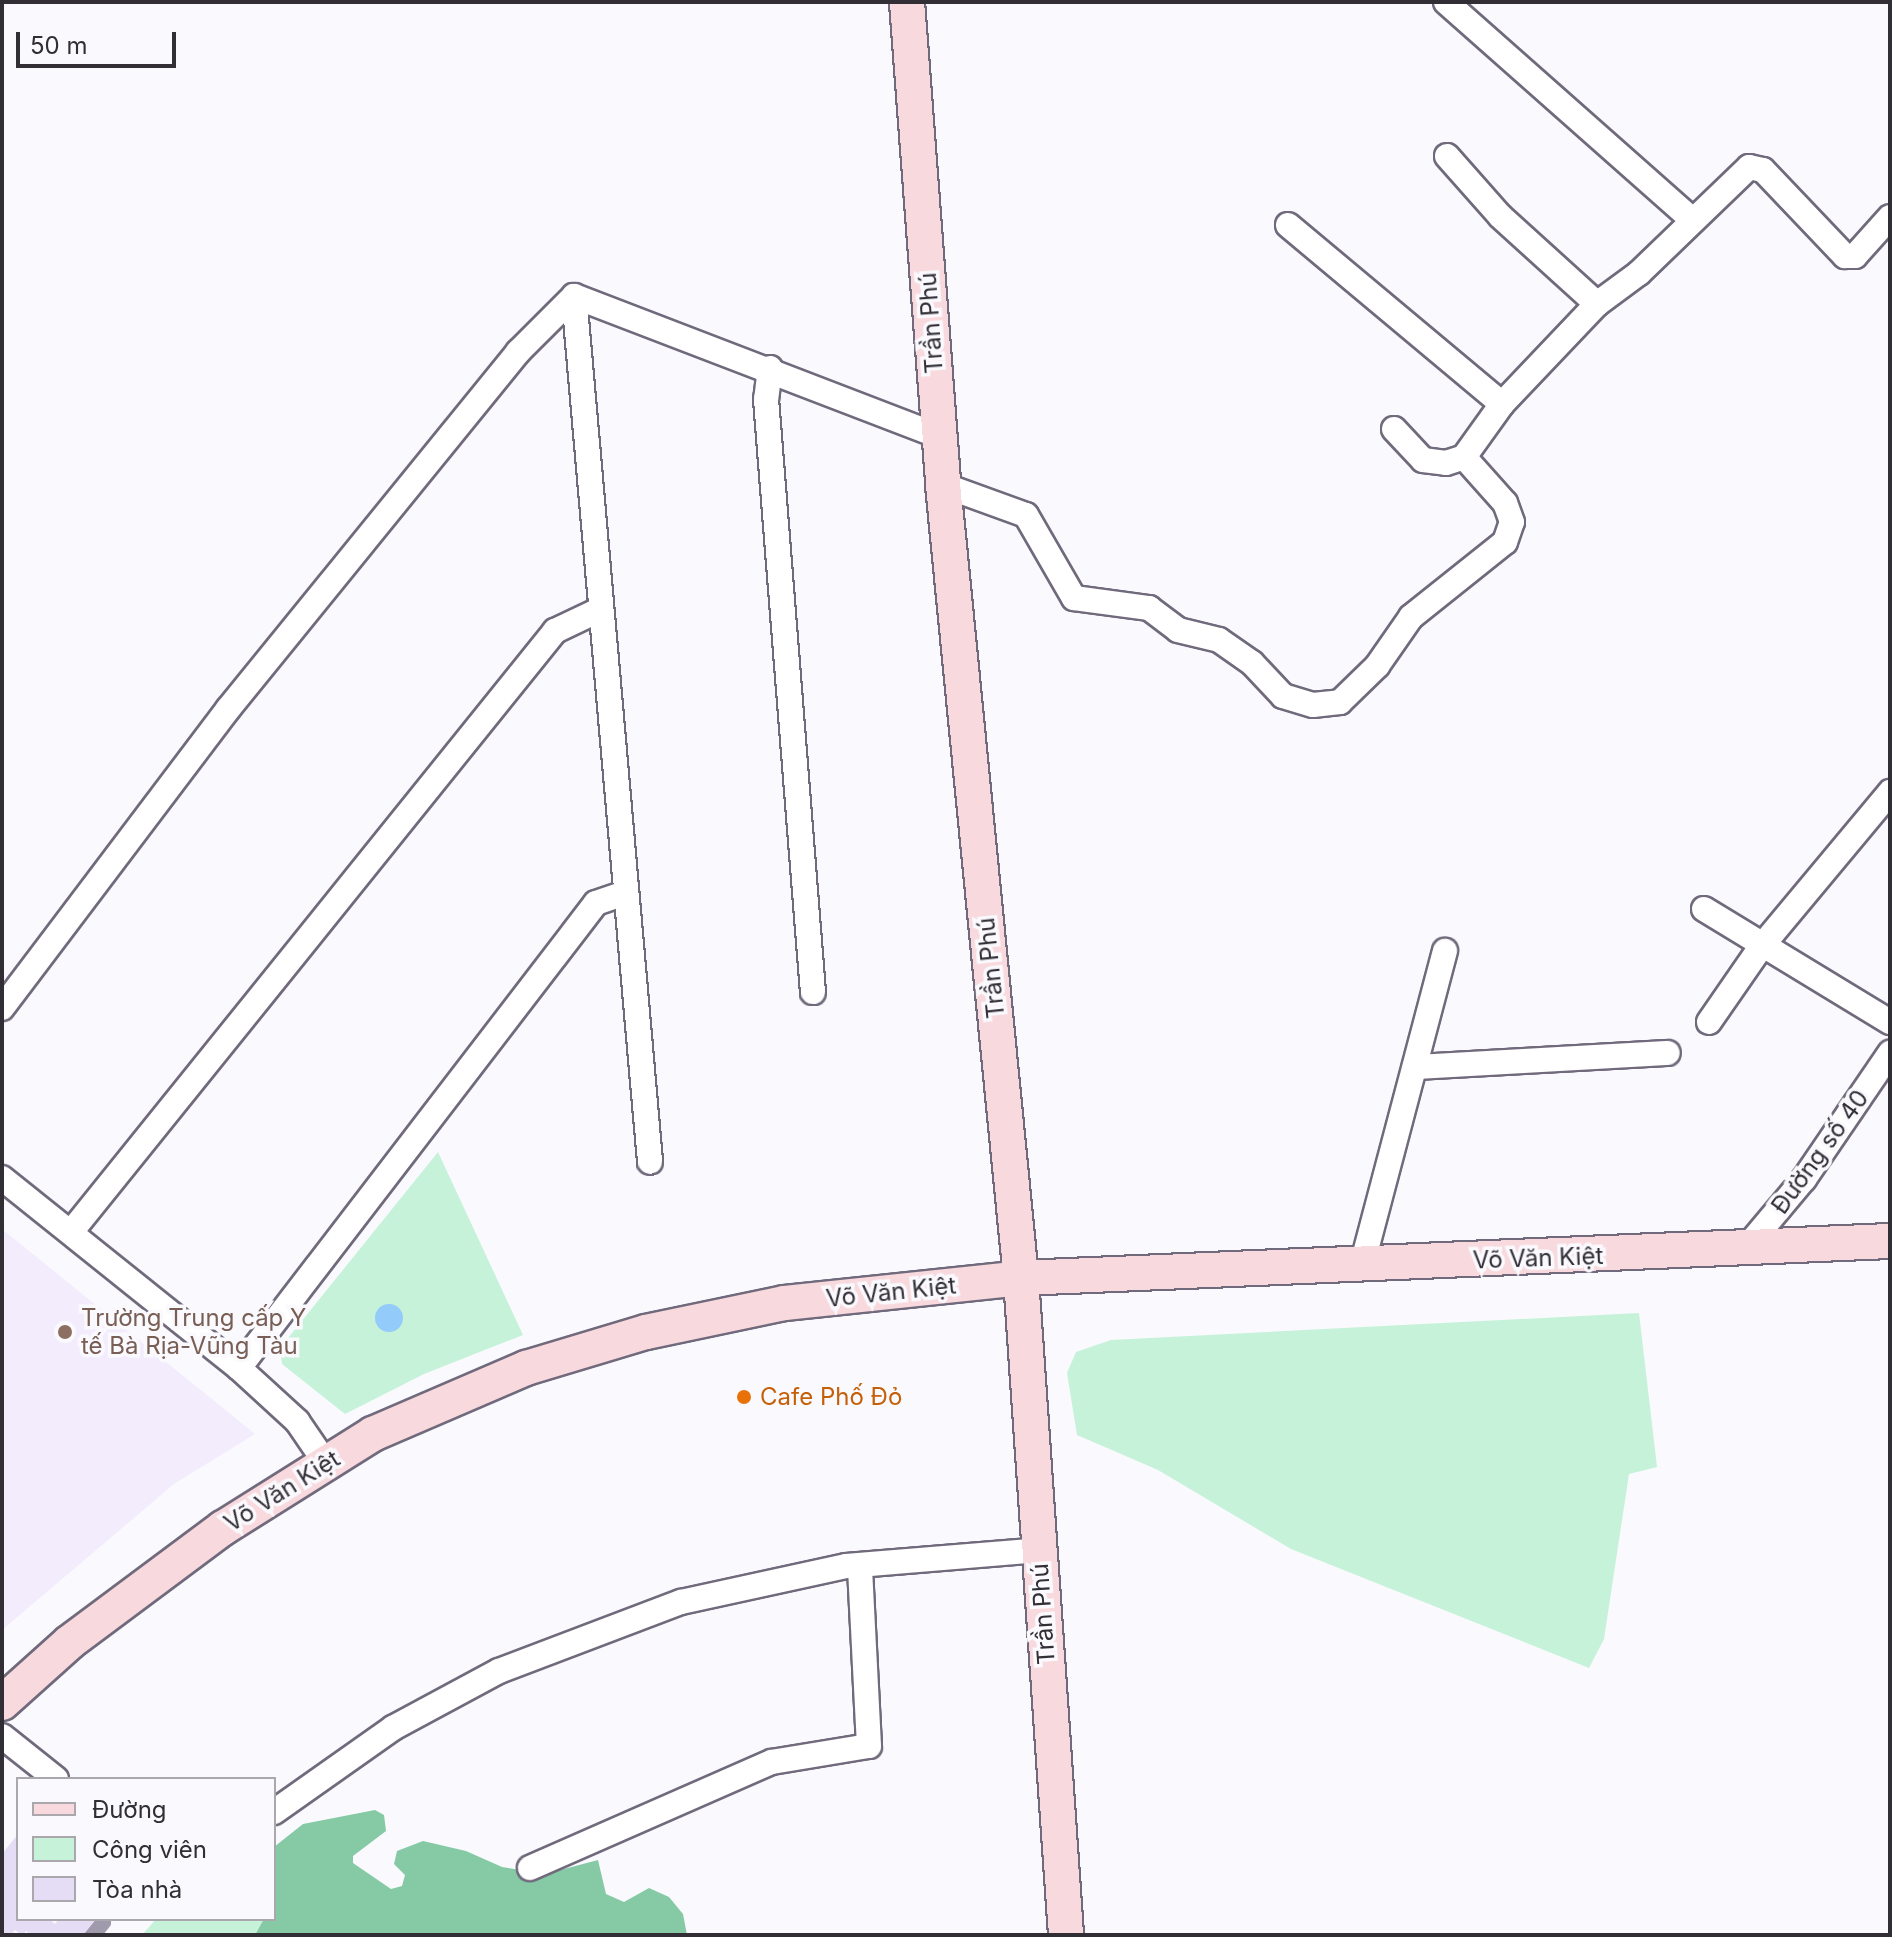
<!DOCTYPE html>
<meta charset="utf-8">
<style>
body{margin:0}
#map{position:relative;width:1892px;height:1937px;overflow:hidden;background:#faf9fd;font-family:Inter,sans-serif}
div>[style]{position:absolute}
.education>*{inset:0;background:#f3ecfd}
.green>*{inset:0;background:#c6f2d9}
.forest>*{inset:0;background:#85caa5}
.water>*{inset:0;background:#93cbfa}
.round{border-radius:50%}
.roads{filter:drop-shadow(2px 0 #706a7c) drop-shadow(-2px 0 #706a7c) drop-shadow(0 2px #706a7c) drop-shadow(0 -2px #706a7c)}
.street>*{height:24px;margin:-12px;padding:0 12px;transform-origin:12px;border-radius:12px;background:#fff}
.secondary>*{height:34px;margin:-17px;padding:0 17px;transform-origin:17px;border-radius:17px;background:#f8dade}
.shaded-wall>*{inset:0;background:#a09bac}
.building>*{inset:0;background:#e5ddf6}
.dots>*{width:22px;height:22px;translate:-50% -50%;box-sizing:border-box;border:4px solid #faf9fd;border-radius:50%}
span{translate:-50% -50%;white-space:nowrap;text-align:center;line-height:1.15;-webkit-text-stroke:7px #faf9fd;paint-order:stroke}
.street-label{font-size:24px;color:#312e36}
.education-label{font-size:24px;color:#785e54}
.left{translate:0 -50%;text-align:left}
.food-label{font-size:24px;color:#c56008}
.frame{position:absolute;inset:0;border:4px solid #312e36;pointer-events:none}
.legend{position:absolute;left:16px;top:1777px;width:260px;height:144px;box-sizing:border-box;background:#faf9fd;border:2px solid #aaa8ad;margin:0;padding:10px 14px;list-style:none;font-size:24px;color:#312e36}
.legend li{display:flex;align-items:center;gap:16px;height:40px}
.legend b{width:40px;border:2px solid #aaa8ad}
.scale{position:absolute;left:16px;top:32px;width:160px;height:36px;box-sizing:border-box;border:4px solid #312e36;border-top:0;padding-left:10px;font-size:24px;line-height:28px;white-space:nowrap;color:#312e36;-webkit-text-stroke:6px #faf9fd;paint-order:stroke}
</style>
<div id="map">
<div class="education">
<i style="clip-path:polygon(2px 1229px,255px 1434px,174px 1484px,2px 1630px)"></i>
</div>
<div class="green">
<i style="clip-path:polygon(438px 1152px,523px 1335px,424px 1374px,345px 1414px,282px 1364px,280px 1348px)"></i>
<i style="clip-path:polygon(1639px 1313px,1657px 1467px,1629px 1474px,1604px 1639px,1589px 1668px,1291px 1549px,1158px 1470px,1077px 1435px,1067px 1373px,1076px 1352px,1111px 1340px)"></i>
<i style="clip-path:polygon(156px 1919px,265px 1919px,255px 1935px,142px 1935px)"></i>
</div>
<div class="forest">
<i style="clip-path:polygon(375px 1810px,384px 1815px,386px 1831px,353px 1856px,353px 1863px,391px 1889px,402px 1886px,405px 1875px,394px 1864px,397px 1851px,423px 1841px,466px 1851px,502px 1867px,545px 1874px,598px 1860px,606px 1894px,624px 1902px,649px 1888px,669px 1897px,683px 1914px,687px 1935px,255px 1935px,264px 1919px,274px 1919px,274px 1847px,303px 1824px)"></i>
</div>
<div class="water">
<i class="round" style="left:375px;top:1304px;width:28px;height:28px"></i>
</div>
<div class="roads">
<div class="street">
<i style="left:1446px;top:2px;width:329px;rotate:41.5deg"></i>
<i style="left:1447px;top:156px;width:80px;rotate:48.5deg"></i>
<i style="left:1500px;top:216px;width:131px;rotate:42.2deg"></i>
<i style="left:1288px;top:225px;width:279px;rotate:39.9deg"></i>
<i style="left:574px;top:296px;width:869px;rotate:84.98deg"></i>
<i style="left:574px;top:296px;width:391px;rotate:21deg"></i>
<i style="left:770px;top:368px;width:31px;rotate:97deg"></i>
<i style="left:766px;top:399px;width:595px;rotate:85.47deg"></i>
<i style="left:1394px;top:429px;width:42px;rotate:46.9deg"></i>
<i style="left:1423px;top:460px;width:23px;rotate:7deg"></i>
<i style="left:1446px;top:463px;width:19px;rotate:-18deg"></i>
<i style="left:1464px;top:457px;width:65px;rotate:-54.4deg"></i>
<i style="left:1502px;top:404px;width:138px;rotate:-46.5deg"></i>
<i style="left:1597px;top:304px;width:52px;rotate:-36.4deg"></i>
<i style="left:1639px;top:273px;width:153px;rotate:-43.9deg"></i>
<i style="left:1749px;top:167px;width:14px;rotate:12deg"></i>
<i style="left:1763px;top:170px;width:119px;rotate:46.4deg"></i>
<i style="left:1845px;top:256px;width:10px"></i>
<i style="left:1855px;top:256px;width:52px;rotate:-48.1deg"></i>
<i style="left:943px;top:485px;width:88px;rotate:19.9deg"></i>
<i style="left:1026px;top:515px;width:96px;rotate:60deg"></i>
<i style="left:1074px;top:598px;width:76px;rotate:7.6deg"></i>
<i style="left:1149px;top:608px;width:36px;rotate:37deg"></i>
<i style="left:1178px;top:630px;width:42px;rotate:13.7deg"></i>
<i style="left:1219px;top:640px;width:40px;rotate:34.9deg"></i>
<i style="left:1252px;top:663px;width:45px;rotate:46.8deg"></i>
<i style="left:1283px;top:696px;width:31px;rotate:17deg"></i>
<i style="left:1313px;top:705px;width:27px;rotate:-6deg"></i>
<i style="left:1340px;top:702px;width:52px;rotate:-44.2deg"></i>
<i style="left:1377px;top:666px;width:60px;rotate:-55.2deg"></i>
<i style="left:1411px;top:617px;width:120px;rotate:-38.6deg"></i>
<i style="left:1505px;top:542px;width:21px;rotate:-71deg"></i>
<i style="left:1512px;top:522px;width:20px;rotate:-110deg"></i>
<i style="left:1505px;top:503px;width:62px;rotate:-131.7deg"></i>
<i style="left:1704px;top:909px;width:218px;rotate:31.3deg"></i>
<i style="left:2px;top:1008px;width:375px;rotate:-52.9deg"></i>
<i style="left:228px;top:709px;width:460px;rotate:-50.9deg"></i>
<i style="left:518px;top:352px;width:79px;rotate:-45deg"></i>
<i style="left:1709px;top:1022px;width:91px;rotate:-55.3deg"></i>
<i style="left:1761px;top:947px;width:202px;rotate:-50.2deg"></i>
<i style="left:1415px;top:1067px;width:253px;rotate:-3.2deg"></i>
<i style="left:2px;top:1178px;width:304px;rotate:38.7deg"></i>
<i style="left:239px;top:1368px;width:79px;rotate:42.4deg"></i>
<i style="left:297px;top:1421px;width:50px;rotate:55.7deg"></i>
<i style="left:71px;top:1232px;width:772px;rotate:-51.15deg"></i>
<i style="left:555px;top:631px;width:49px;rotate:-25.5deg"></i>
<i style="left:1746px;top:1248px;width:90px;rotate:-50deg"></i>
<i style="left:1804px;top:1179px;width:153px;rotate:-55.7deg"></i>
<i style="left:1362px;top:1265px;width:325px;rotate:-75.2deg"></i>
<i style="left:239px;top:1368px;width:586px;rotate:-52.49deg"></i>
<i style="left:596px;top:903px;width:31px;rotate:-19deg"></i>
<i style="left:2px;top:1736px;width:69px;rotate:38.5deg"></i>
<i style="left:274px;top:1812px;width:146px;rotate:-35.2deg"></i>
<i style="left:393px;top:1728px;width:120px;rotate:-28.3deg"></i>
<i style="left:499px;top:1671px;width:195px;rotate:-20.8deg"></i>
<i style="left:681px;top:1602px;width:169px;rotate:-12.3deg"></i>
<i style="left:846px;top:1566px;width:194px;rotate:-4.7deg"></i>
<i style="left:530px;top:1868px;width:264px;rotate:-23.7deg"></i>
<i style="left:772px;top:1762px;width:98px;rotate:-9.4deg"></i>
<i style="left:869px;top:1746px;width:180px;rotate:-92.9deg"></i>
</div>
<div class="secondary">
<i style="left:907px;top:2px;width:484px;rotate:85.7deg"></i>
<i style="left:943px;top:485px;width:797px;rotate:84.38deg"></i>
<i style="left:1021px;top:1278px;width:659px;rotate:86.08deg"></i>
<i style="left:2px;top:1703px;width:91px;rotate:-41.9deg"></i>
<i style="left:70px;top:1642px;width:191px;rotate:-36.7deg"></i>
<i style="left:223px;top:1528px;width:177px;rotate:-32.1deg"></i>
<i style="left:373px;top:1434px;width:167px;rotate:-23.3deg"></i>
<i style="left:526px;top:1368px;width:125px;rotate:-16.7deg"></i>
<i style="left:646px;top:1332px;width:142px;rotate:-11.8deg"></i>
<i style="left:785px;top:1303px;width:237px;rotate:-6deg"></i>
<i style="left:1021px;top:1278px;width:870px;rotate:-2.44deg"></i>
</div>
</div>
<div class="shaded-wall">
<i style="clip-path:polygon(96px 1919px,111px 1919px,111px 1925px,103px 1935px,83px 1935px)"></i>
</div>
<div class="building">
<i style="clip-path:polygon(18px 1834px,18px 1919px,49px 1919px,55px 1924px,59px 1919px,96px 1919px,83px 1935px,31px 1935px,26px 1931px,23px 1935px,21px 1935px,15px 1930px,11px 1935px,2px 1935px,2px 1854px)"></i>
</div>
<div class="dots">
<i style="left:65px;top:1332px;background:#8d6e63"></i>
<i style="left:744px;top:1397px;background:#e8710a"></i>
</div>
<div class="street-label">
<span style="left:931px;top:323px;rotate:-94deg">Trần Phú</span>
<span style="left:991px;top:968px;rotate:-96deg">Trần Phú</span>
<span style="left:1820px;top:1152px;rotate:-54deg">Đường số 40</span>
<span style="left:1538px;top:1258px;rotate:-2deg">Võ Văn Kiệt</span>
<span style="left:891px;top:1292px;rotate:-6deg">Võ Văn Kiệt</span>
<span style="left:282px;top:1491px;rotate:-32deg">Võ Văn Kiệt</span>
<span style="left:1043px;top:1614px;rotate:-94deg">Trần Phú</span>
</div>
<div class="education-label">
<span class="left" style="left:81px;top:1332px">Trường Trung cấp Y<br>tế Bà Rịa-Vũng Tàu</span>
</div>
<div class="food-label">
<span class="left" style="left:760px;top:1397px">Cafe Phố Đỏ</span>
</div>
<div class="frame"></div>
<ul class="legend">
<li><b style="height:10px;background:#f8dade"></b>Đường</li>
<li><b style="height:22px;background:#c6f2d9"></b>Công viên</li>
<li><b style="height:22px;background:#e5ddf6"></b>Tòa nhà</li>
</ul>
<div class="scale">50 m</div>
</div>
